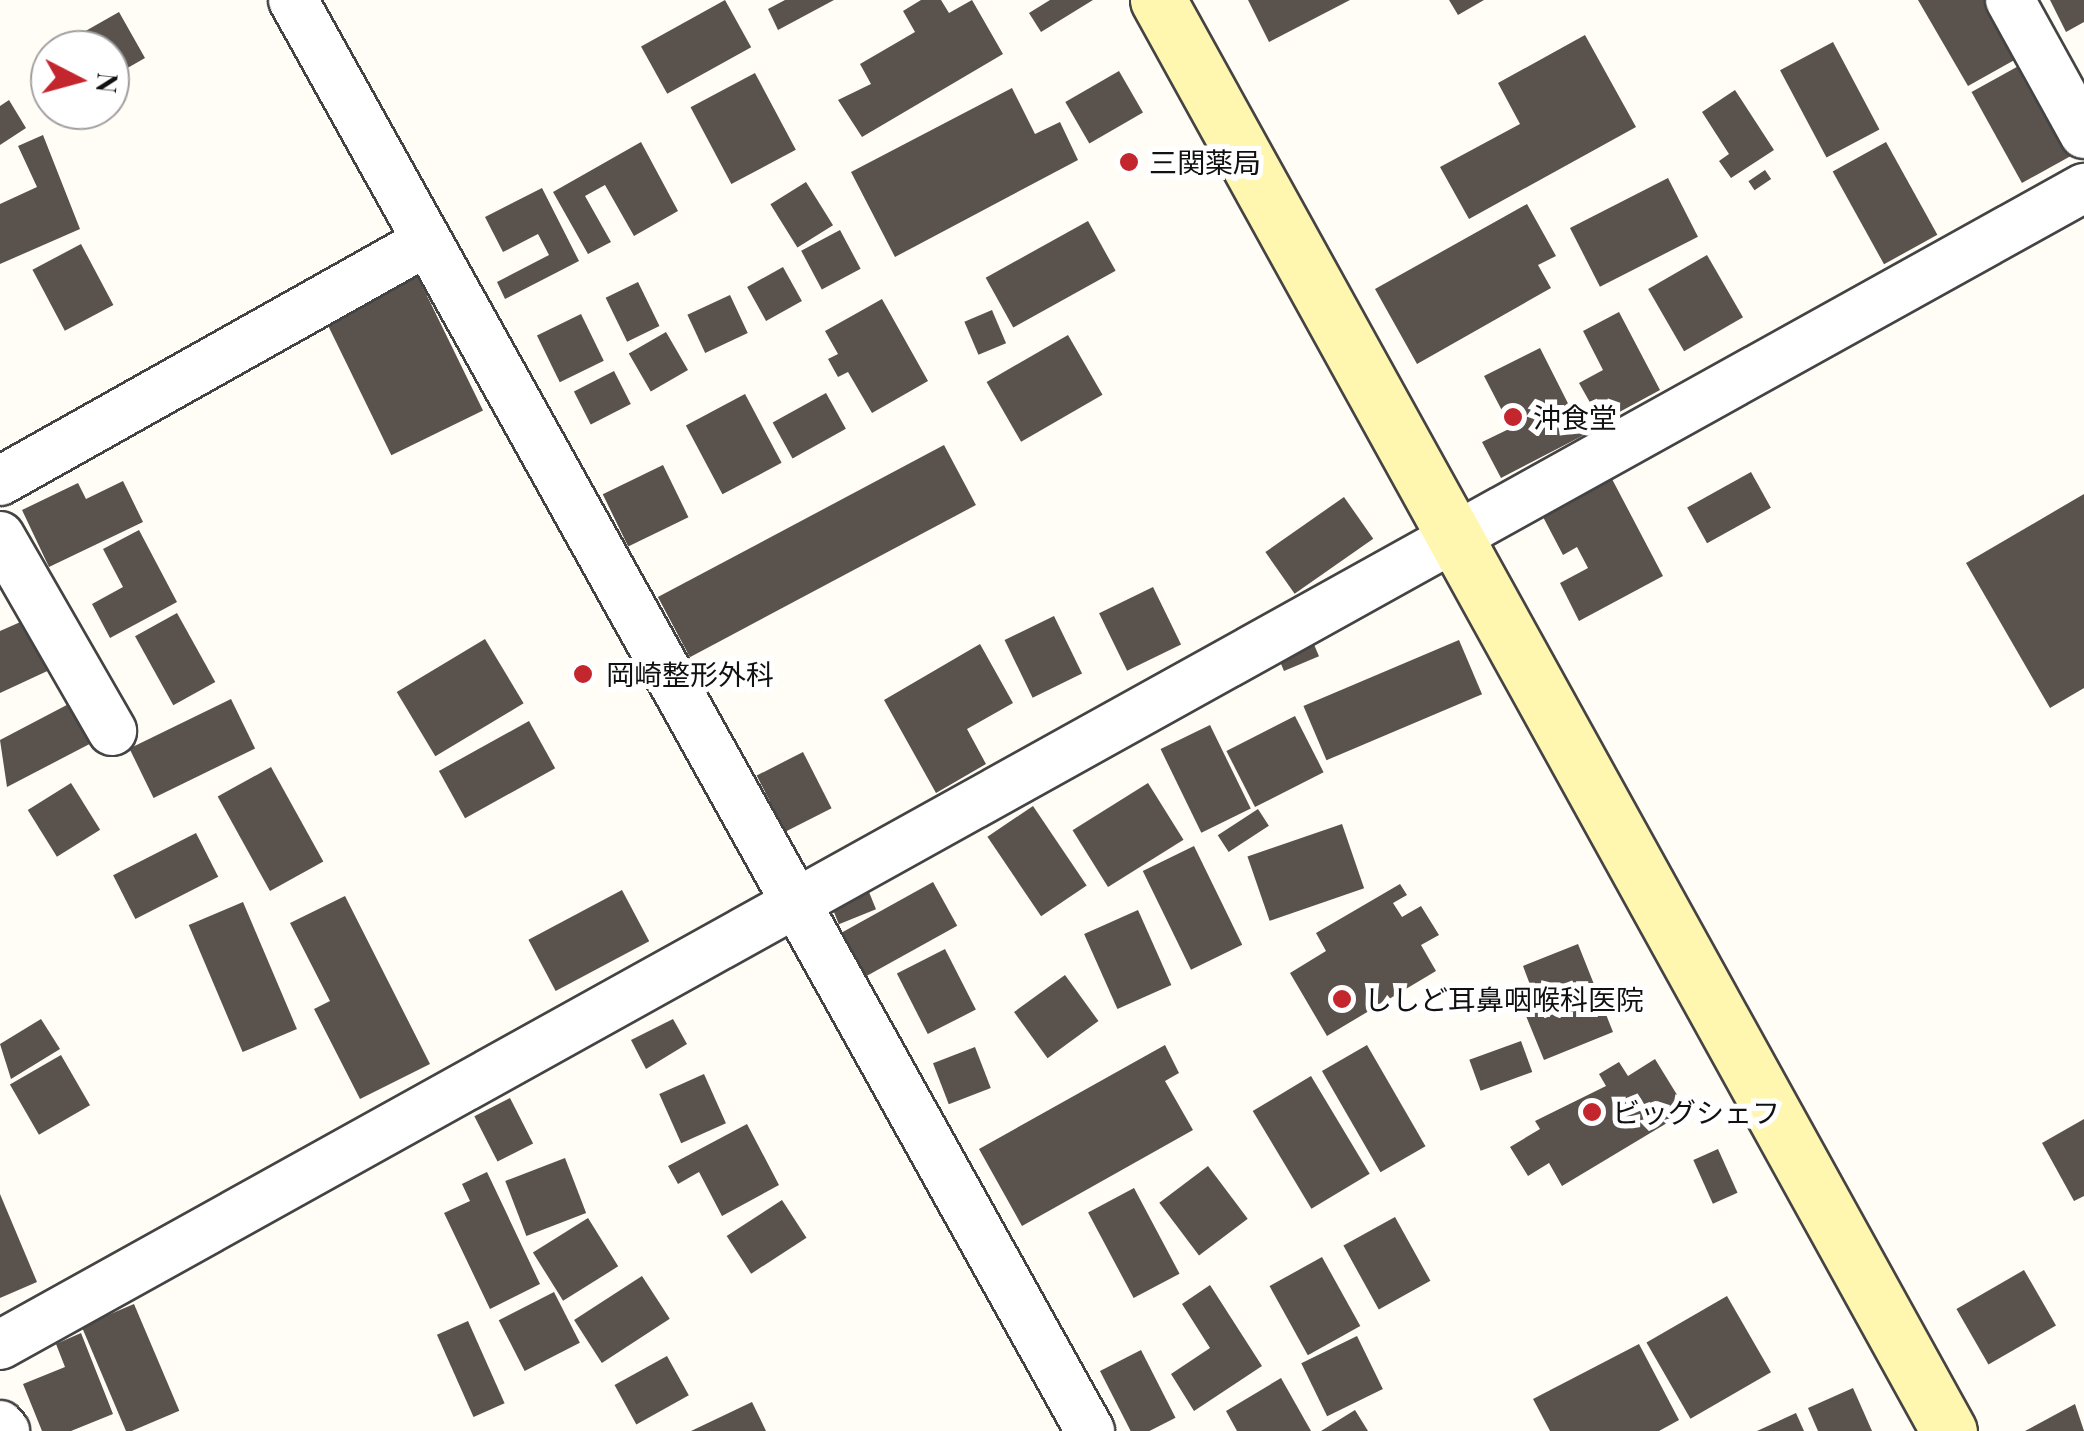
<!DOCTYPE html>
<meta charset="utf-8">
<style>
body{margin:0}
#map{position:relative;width:2084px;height:1431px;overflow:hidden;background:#fffdf5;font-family:"Playfair Display","Noto Sans JP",serif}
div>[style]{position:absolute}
.building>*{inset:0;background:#5a524d;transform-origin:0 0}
.roads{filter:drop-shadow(2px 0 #444) drop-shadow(-2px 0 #444) drop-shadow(0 2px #444) drop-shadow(0 -2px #444)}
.street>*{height:48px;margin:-24px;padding:0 24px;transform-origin:24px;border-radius:24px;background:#fff}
.secondary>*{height:55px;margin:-27.5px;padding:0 27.5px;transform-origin:27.5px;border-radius:27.5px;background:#fff6b0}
.dots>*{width:28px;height:28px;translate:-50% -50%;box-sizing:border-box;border:5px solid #fff;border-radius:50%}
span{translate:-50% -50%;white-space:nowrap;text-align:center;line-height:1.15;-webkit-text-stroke:10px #fff;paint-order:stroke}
.poi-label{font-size:28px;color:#111}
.left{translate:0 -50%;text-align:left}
.north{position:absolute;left:30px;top:30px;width:100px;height:100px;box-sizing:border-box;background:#fff;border:2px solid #a0a0a0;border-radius:50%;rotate:96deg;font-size:28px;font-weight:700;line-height:40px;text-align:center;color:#111}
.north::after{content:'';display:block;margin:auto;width:35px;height:45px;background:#c4262e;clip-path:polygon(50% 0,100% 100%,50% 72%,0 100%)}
</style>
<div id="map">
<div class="building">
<i style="left:725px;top:0;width:54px;height:96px;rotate:61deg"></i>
<i style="clip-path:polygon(785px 0,834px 0,778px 30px,768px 9px)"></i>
<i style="clip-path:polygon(921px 0,941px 0,949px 13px,972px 0,1003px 54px,862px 137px,838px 100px,871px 84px,860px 64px,915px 32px,903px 11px)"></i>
<i style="clip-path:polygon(1050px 0,1093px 0,1041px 32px,1029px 13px)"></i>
<i style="clip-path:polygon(1248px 0,1350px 0,1269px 42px)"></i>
<i style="clip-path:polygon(1449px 0,1484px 0,1458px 15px)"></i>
<i style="clip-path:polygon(1918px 0,1988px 0,2018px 58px,1968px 86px)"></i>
<i style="clip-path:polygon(2050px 0,2084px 0,2084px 22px,2066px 32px)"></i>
<i style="clip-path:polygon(119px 12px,145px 58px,110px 78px,110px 50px,52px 50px)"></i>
<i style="clip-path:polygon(1585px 35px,1636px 127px,1469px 219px,1440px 167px,1520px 124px,1498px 83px)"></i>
<i style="left:1833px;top:42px;width:99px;height:60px;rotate:62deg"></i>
<i style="left:2024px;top:63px;width:104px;height:60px;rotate:61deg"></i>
<i style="left:1119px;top:71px;width:48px;height:62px;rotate:60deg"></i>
<i style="left:755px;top:73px;width:87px;height:73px;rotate:62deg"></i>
<i style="clip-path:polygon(1012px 88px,1035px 134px,1060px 122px,1078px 160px,895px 257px,851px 172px)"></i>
<i style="clip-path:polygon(1735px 90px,1774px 150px,1731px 178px,1719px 161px,1729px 154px,1702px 112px)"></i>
<i style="clip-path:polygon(9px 100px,26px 128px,0 145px,0 106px)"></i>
<i style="clip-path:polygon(43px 135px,80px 229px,0 264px,0 204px,37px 187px,18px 146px)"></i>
<i style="clip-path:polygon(641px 142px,678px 211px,634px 236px,605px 185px,585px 196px,611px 242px,588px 254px,553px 192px)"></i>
<i style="left:1886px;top:142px;width:106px;height:61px;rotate:61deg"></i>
<i style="left:1765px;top:170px;width:11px;height:20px;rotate:56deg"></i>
<i style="left:1668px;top:178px;width:66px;height:110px;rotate:63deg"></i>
<i style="left:806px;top:182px;width:51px;height:42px;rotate:58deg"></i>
<i style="clip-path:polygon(542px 188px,579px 261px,505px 299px,497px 282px,549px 255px,538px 234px,503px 252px,485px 217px)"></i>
<i style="clip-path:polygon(1527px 204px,1556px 256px,1538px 265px,1551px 288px,1417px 364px,1375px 289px)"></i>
<i style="left:1088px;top:221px;width:57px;height:117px;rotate:61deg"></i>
<i style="left:840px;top:230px;width:44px;height:44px;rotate:62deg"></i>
<i style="left:81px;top:244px;width:69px;height:55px;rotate:62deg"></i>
<i style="left:1707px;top:255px;width:72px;height:68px;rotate:60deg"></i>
<i style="left:412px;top:265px;width:162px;height:102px;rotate:64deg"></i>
<i style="left:783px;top:267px;width:39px;height:41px;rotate:61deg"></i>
<i style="left:638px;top:282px;width:49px;height:36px;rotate:64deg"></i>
<i style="left:730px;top:295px;width:42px;height:47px;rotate:65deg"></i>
<i style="clip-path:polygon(882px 299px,928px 381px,872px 413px,848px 372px,838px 377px,828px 359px,838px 354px,825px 331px)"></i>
<i style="left:992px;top:310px;width:36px;height:30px;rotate:67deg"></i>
<i style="clip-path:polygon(1619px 312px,1660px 390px,1601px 422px,1579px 383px,1603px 370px,1583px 331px)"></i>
<i style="left:581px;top:314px;width:52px;height:49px;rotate:64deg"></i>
<i style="left:666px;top:332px;width:44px;height:43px;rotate:60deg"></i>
<i style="left:1068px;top:335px;width:69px;height:94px;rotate:60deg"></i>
<i style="clip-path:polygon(1540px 348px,1584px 435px,1501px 478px,1482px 442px,1511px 428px,1484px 376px)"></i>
<i style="left:614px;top:371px;width:37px;height:45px;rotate:63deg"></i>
<i style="left:826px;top:393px;width:41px;height:61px;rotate:61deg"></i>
<i style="left:745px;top:394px;width:78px;height:67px;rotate:62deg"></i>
<i style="left:944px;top:445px;width:68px;height:324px;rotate:62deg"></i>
<i style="left:663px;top:465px;width:58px;height:67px;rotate:64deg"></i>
<i style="left:1751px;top:472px;width:41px;height:73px;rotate:61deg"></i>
<i style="clip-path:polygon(1612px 479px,1663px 576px,1579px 621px,1560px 583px,1588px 568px,1577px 547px,1563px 555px,1542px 515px)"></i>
<i style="clip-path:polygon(123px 481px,143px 522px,49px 567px,22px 510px,78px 483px,86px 499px)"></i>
<i style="clip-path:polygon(2084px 494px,2084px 688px,2050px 708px,1966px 563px)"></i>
<i style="left:1344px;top:497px;width:51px;height:96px;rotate:55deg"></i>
<i style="clip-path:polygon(139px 530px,177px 602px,110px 638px,92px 604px,123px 587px,103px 549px)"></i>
<i style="left:1153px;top:587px;width:64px;height:60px;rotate:64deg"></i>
<i style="left:177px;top:613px;width:79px;height:48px;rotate:61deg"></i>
<i style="clip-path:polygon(34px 616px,56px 667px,0 693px,0 631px)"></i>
<i style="left:1054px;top:616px;width:64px;height:55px;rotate:64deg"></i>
<i style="left:1310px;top:635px;width:23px;height:38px;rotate:67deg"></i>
<i style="left:485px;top:639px;width:75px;height:103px;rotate:59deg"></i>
<i style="left:1459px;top:640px;width:59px;height:169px;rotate:67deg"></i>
<i style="clip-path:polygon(980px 644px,1013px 703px,967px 729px,986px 764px,936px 793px,884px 700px)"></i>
<i style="clip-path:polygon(82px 697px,103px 737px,7px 787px,0 740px)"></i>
<i style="left:231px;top:699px;width:55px;height:113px;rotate:64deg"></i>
<i style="left:1295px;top:716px;width:63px;height:77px;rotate:63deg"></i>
<i style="left:529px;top:721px;width:54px;height:103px;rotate:61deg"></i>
<i style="left:1210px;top:725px;width:93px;height:55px;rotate:64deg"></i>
<i style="left:803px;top:752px;width:63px;height:52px;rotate:63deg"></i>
<i style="left:271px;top:767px;width:108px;height:61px;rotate:61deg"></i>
<i style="left:71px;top:783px;width:55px;height:51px;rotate:58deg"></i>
<i style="left:1148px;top:783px;width:67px;height:89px;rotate:58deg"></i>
<i style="left:1033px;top:806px;width:96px;height:55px;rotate:56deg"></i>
<i style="left:1258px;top:809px;width:20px;height:48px;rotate:57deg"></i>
<i style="left:1342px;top:824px;width:68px;height:100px;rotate:71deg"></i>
<i style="left:196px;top:833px;width:49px;height:93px;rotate:63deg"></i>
<i style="left:1194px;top:846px;width:110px;height:57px;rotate:64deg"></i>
<i style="left:933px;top:882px;width:50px;height:115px;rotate:61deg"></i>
<i style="clip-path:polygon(1400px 884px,1407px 895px,1393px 903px,1402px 917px,1421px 906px,1439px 935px,1421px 945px,1436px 971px,1327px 1036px,1290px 973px,1326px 951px,1316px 933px)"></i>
<i style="left:867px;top:887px;width:24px;height:40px;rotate:68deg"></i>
<i style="left:622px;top:890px;width:58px;height:106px;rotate:62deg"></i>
<i style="clip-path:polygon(345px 896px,430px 1064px,360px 1099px,314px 1009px,330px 1001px,290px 923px)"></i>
<i style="left:243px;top:902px;width:138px;height:59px;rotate:67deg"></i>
<i style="left:1138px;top:910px;width:82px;height:59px;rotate:66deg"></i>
<i style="clip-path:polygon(1578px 944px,1613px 1032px,1544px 1060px,1526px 1016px,1540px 1011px,1523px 966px)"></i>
<i style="left:945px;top:949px;width:68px;height:54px;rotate:63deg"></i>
<i style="left:1065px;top:975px;width:57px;height:63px;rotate:54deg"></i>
<i style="clip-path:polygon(41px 1019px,60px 1049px,11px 1079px,0 1044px)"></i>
<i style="clip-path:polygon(673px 1019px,687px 1044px,646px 1069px,631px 1040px)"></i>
<i style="left:1521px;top:1041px;width:33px;height:55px;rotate:70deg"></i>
<i style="clip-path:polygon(1165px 1045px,1179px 1073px,1165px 1081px,1193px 1130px,1022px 1226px,979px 1149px)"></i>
<i style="left:1367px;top:1045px;width:117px;height:52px;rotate:60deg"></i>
<i style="left:975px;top:1047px;width:44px;height:45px;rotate:69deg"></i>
<i style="left:61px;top:1055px;width:58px;height:59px;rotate:60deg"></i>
<i style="clip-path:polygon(1655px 1059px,1687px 1111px,1562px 1186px,1549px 1163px,1528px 1176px,1510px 1147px,1540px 1129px,1535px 1121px,1606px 1086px,1599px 1074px,1619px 1062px,1628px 1076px)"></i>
<i style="left:704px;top:1074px;width:54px;height:49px;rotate:66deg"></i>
<i style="left:1311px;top:1076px;width:114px;height:68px;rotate:59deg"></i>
<i style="left:510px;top:1098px;width:51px;height:40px;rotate:63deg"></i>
<i style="clip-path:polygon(2084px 1119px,2084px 1196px,2074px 1201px,2042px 1143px)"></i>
<i style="clip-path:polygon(747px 1124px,779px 1185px,722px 1216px,699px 1172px,678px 1184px,668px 1166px)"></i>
<i style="left:1718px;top:1149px;width:48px;height:27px;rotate:66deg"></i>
<i style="left:565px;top:1158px;width:59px;height:64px;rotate:69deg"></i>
<i style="left:1208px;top:1166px;width:66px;height:61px;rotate:53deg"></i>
<i style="clip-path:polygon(487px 1172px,540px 1284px,490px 1309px,444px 1213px,470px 1201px,462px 1184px)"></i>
<i style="left:1134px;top:1188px;width:97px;height:52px;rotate:62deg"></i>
<i style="clip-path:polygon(0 1194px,37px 1282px,0 1298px)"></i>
<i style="left:782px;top:1200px;width:45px;height:66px;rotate:57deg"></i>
<i style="left:1395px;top:1217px;width:73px;height:59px;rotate:61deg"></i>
<i style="left:588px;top:1218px;width:57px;height:65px;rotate:58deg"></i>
<i style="left:1322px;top:1257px;width:79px;height:60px;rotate:61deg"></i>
<i style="left:2024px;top:1270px;width:64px;height:78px;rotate:60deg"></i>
<i style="left:642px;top:1276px;width:51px;height:81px;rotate:57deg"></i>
<i style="clip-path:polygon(1210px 1285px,1262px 1366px,1194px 1411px,1171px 1374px,1210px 1348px,1182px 1304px)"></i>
<i style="left:554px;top:1292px;width:57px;height:62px;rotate:63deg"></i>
<i style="left:1727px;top:1296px;width:88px;height:93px;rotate:60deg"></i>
<i style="left:134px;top:1304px;width:116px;height:57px;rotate:67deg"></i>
<i style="left:468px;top:1321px;width:90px;height:34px;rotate:66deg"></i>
<i style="clip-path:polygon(81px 1333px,113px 1414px,71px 1431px,42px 1431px,23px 1384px,65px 1367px,56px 1344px)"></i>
<i style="left:1357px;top:1336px;width:59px;height:62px;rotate:64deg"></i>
<i style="clip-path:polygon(1639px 1344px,1679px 1420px,1659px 1431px,1550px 1431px,1533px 1399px)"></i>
<i style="left:1141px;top:1350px;width:76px;height:46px;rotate:63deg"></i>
<i style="left:667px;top:1356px;width:45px;height:60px;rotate:61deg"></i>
<i style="clip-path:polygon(1281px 1378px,1311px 1431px,1237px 1431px,1226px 1411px)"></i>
<i style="clip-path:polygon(1853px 1388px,1872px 1431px,1818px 1431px,1808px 1408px)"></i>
<i style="clip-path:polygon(752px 1402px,766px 1431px,691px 1431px)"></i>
<i style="clip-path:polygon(2075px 1404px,2084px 1431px,2025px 1431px)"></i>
<i style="clip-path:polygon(1355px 1410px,1368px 1431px,1321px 1431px)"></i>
<i style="clip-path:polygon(1796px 1413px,1804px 1431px,1757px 1431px)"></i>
</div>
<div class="roads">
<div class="street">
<i style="left:293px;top:0;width:1638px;rotate:60.88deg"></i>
<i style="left:2010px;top:0;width:153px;rotate:61.1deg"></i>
<i style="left:0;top:481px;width:488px;rotate:-29.3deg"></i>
<i style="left:0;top:536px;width:225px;rotate:60.1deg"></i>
<i style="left:0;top:1345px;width:2384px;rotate:-29.04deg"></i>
<i style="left:0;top:1425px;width:8px;rotate:50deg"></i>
</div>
<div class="secondary">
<i style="left:1158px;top:0;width:1635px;rotate:61.07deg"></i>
</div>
</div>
<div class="dots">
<i style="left:1129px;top:162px;background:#c4262e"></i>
<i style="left:1513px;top:417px;background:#c4262e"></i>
<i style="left:583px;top:674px;background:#c4262e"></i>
<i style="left:1342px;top:999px;background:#c4262e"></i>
<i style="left:1592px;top:1112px;background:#c4262e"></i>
</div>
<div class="poi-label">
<span class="left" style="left:1149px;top:162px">三関薬局</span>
<span class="left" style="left:1533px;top:417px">沖食堂</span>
<span class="left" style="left:606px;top:674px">岡崎整形外科</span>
<span class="left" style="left:1364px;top:999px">ししど耳鼻咽喉科医院</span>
<span class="left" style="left:1612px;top:1112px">ビッグシェフ</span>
</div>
<div class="north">N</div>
</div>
